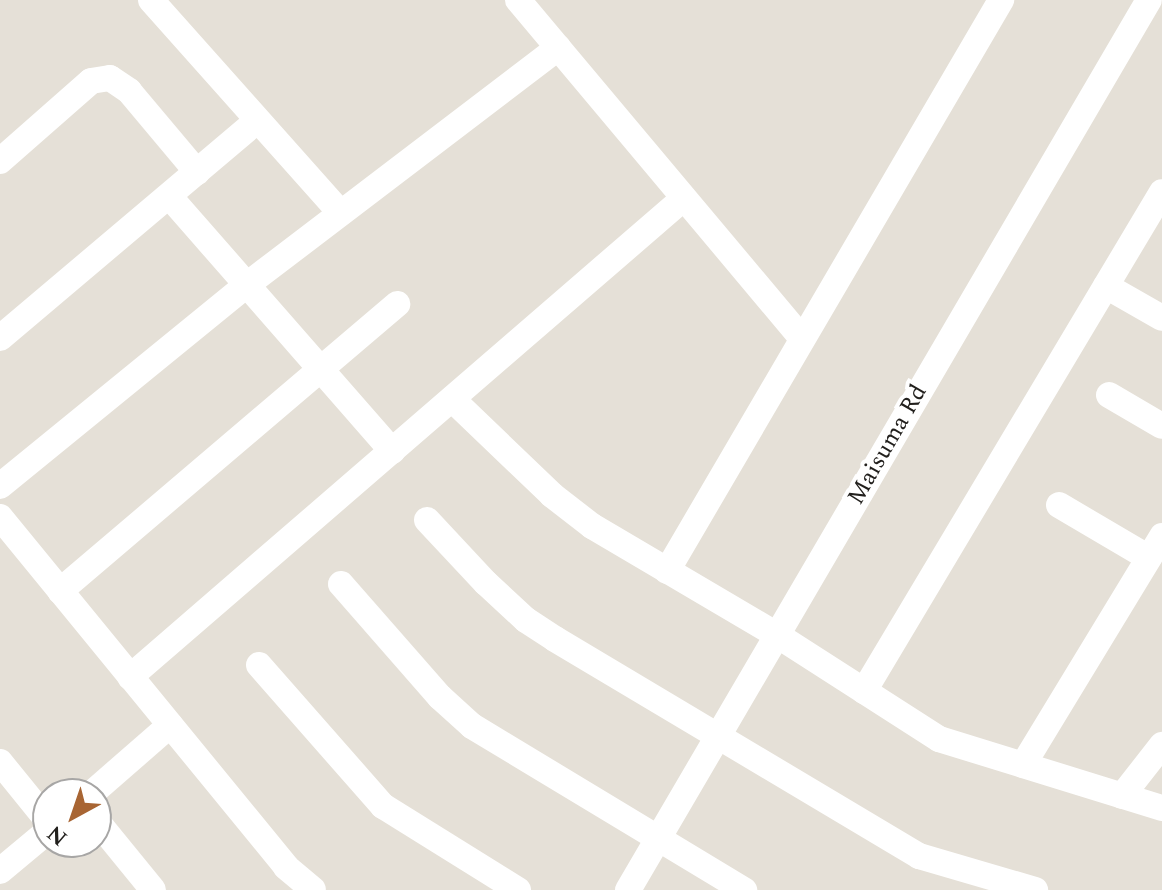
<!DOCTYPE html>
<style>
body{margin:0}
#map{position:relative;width:1162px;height:890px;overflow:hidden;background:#e5e0d7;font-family:Spectral,serif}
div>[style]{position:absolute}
.minor>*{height:26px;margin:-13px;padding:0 13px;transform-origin:13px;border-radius:13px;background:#fff}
span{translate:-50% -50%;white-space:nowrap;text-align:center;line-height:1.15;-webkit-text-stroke:8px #fff;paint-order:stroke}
.street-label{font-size:24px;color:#22201d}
.north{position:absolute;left:32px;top:778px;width:80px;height:80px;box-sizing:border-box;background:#fff;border:2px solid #a7a6a5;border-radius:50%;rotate:220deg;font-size:22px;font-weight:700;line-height:32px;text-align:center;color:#22201d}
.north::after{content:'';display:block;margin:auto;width:28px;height:36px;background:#a86533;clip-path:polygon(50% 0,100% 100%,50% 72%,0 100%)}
</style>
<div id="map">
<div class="minor">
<i style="left:151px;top:0;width:285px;rotate:48.3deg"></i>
<i style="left:518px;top:0;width:442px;rotate:50deg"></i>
<i style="left:0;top:161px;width:121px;rotate:-41.3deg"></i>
<i style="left:91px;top:81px;width:19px;rotate:-9deg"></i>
<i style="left:110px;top:78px;width:23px;rotate:34deg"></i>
<i style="left:129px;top:91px;width:106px;rotate:50deg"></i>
<i style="left:169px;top:196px;width:339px;rotate:48.8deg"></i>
<i style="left:1106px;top:286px;width:64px;rotate:29.7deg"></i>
<i style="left:0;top:338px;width:335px;rotate:-40.2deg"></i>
<i style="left:1109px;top:395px;width:61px;rotate:30.3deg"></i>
<i style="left:452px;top:399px;width:139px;rotate:43.8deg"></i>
<i style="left:552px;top:495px;width:51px;rotate:37.8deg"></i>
<i style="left:592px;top:526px;width:215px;rotate:30.5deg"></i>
<i style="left:777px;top:635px;width:193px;rotate:32.7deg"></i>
<i style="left:939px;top:739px;width:233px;rotate:17.2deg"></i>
<i style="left:0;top:486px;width:320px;rotate:-39.2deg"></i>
<i style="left:248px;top:284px;width:390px;rotate:-37.3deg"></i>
<i style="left:1059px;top:505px;width:104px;rotate:30.5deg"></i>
<i style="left:0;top:517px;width:452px;rotate:50.7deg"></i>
<i style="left:286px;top:867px;width:35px;rotate:40deg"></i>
<i style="left:427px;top:520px;width:86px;rotate:46.9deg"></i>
<i style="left:486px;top:583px;width:54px;rotate:42.8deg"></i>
<i style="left:526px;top:620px;width:35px;rotate:33deg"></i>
<i style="left:555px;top:639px;width:424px;rotate:30.8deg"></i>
<i style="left:919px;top:856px;width:121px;rotate:16.3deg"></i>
<i style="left:667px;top:571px;width:662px;rotate:-59.67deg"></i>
<i style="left:341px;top:584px;width:150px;rotate:48.8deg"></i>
<i style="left:440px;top:697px;width:43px;rotate:42.2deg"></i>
<i style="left:472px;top:726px;width:318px;rotate:31.1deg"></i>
<i style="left:60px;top:591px;width:443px;rotate:-40.4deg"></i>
<i style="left:259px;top:665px;width:188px;rotate:48.7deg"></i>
<i style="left:383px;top:806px;width:159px;rotate:31.9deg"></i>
<i style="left:130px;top:677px;width:732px;rotate:-40.85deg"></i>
<i style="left:864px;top:691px;width:581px;rotate:-59.15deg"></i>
<i style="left:0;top:762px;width:76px;rotate:50.9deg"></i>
<i style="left:1023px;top:765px;width:268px;rotate:-58.7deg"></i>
<i style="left:91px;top:794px;width:105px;rotate:-41.1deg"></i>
<i style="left:1122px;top:796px;width:65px;rotate:-51.9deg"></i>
<i style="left:96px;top:820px;width:90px;rotate:50.8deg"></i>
<i style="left:0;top:871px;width:62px;rotate:-39.8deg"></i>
<i style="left:628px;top:890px;width:1031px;rotate:-59.66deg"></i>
</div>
<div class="street-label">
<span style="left:888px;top:445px;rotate:-60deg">Maisuma Rd</span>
</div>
<div class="north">N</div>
</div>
